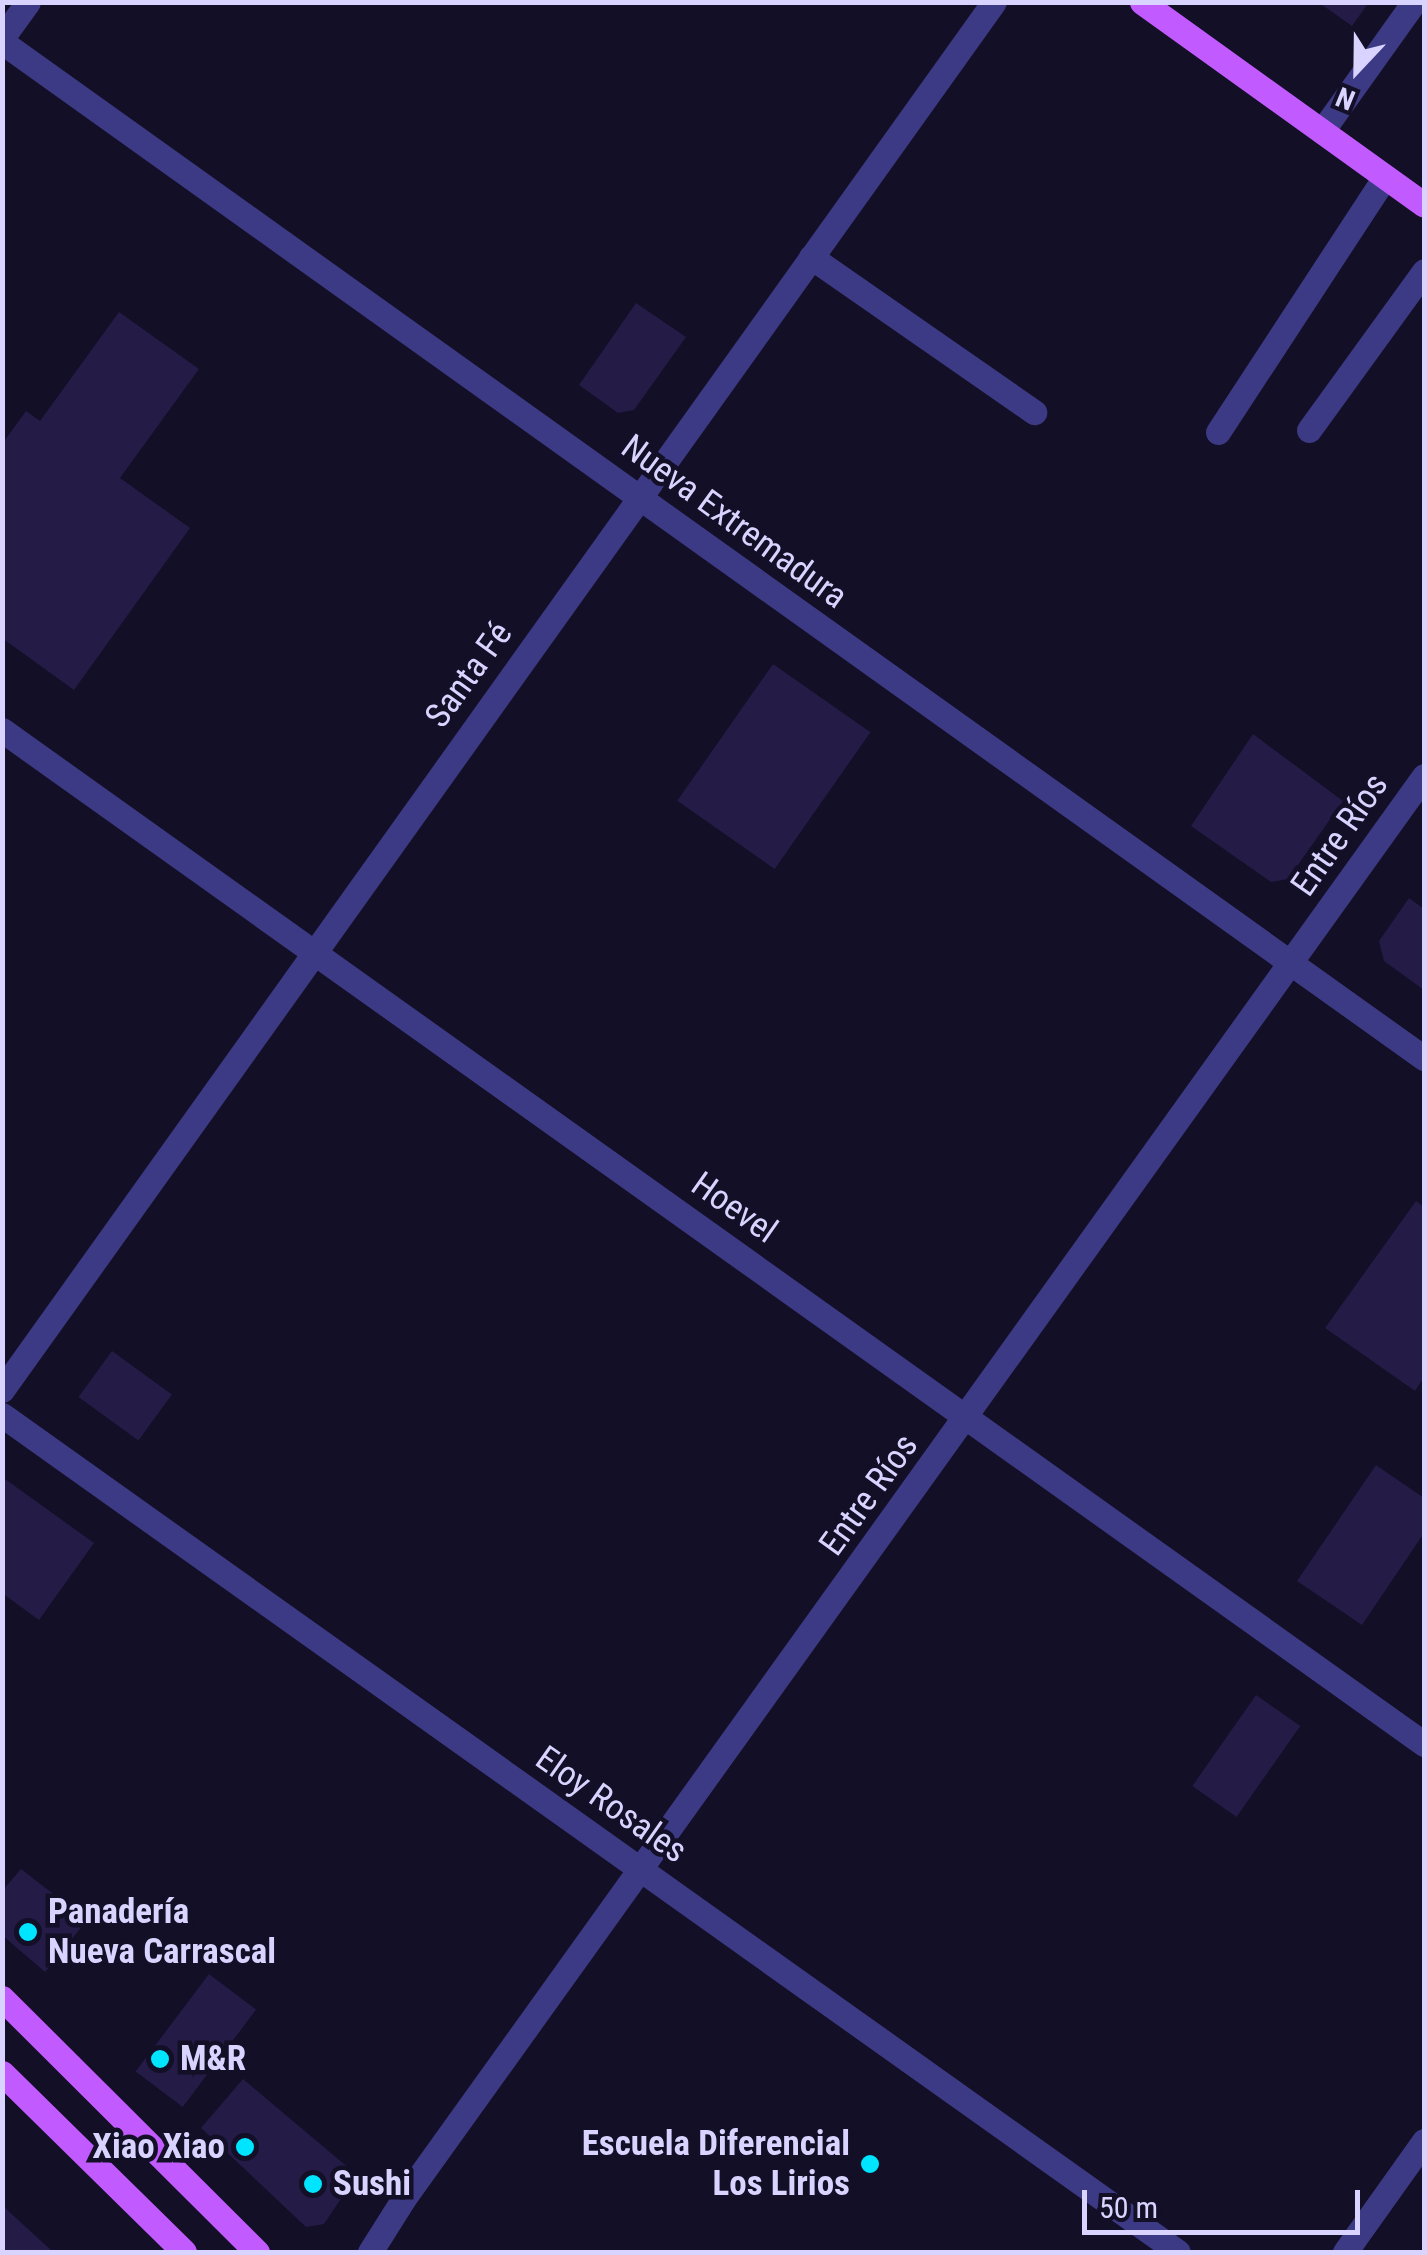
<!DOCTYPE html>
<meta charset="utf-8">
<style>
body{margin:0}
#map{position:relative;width:1427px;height:2255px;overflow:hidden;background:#130f26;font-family:"Roboto Condensed",sans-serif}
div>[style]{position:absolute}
.building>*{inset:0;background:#241b47;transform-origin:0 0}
.minor>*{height:25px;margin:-12.5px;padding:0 12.5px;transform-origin:12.5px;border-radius:12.5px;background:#3d3a85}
.major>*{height:25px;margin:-12.5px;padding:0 12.5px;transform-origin:12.5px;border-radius:12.5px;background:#c25bff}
.dots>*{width:28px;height:28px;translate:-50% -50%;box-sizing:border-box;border:5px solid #130f26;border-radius:50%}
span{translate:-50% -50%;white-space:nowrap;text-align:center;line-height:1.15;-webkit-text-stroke:9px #130f26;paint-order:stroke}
.street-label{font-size:35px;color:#d9d4ff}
.poi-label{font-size:35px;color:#d9d4ff;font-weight:700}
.left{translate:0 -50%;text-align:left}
.right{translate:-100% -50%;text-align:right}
.frame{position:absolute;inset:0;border:5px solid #d9d4ff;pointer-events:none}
.north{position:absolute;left:1307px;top:20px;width:100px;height:100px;-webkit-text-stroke:8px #130f26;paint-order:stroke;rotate:202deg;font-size:28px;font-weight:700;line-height:40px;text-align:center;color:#d9d4ff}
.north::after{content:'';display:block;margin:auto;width:35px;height:45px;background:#d9d4ff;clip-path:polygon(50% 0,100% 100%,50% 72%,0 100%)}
.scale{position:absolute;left:1082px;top:2190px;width:278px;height:45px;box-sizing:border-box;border:5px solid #d9d4ff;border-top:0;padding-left:12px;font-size:30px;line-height:35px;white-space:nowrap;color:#d9d4ff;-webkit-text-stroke:8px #130f26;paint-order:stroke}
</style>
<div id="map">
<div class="building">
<i style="clip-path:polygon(1318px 2px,1369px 2px,1352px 26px)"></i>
<i style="clip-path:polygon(636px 303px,686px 337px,634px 410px,618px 413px,579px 385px)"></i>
<i style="clip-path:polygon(119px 312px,199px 369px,120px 478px,190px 528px,74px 690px,2px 638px,2px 444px,26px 411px,40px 421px)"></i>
<i style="left:773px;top:664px;width:119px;height:167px;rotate:35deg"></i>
<i style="clip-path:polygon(1253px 734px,1343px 801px,1288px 879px,1271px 882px,1191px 826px)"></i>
<i style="clip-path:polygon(1409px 898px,1424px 909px,1424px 990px,1384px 961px,1379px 941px)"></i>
<i style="clip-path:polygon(1416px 1201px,1424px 1207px,1424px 1377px,1415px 1391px,1325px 1328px)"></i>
<i style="left:112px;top:1351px;width:74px;height:57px;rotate:36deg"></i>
<i style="clip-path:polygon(1376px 1465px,1424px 1498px,1424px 1533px,1362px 1625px,1297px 1581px)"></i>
<i style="clip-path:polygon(5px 1479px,94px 1543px,39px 1620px,2px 1593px)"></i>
<i style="left:1256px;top:1695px;width:54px;height:111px;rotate:35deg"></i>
<i style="clip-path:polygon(21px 1869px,87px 1920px,45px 1972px,2px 1935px,2px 1891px)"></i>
<i style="left:209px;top:1974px;width:59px;height:122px;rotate:37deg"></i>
<i style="clip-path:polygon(243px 2079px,357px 2175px,324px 2224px,306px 2227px,201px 2128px)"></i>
<i style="clip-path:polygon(2px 2205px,53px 2252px,2px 2252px)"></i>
</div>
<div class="minor">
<i style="left:2px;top:38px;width:44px;rotate:-54.2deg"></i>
<i style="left:2px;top:42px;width:1748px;rotate:35.55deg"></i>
<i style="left:1322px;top:131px;width:158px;rotate:-54.5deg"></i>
<i style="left:811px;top:257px;width:272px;rotate:34.8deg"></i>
<i style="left:1309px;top:430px;width:196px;rotate:-54.1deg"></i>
<i style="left:1218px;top:432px;width:305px;rotate:-56.8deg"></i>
<i style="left:2px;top:730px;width:1747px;rotate:35.49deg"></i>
<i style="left:2px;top:1390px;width:1706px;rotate:-54.45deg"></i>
<i style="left:2px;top:1415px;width:1443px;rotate:35.44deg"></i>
<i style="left:370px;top:2252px;width:64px;rotate:-57.8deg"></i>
<i style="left:404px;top:2198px;width:1750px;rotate:-54.35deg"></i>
<i style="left:1345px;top:2252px;width:136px;rotate:-54.6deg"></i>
</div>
<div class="major">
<i style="left:1142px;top:2px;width:347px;rotate:35.7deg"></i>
<i style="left:2px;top:1998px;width:360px;rotate:44.9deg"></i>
<i style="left:2px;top:2073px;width:255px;rotate:44.5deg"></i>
</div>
<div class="dots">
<i style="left:28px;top:1932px;background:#00e5ff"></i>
<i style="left:160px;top:2059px;background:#00e5ff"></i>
<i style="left:245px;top:2147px;background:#00e5ff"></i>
<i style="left:870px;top:2164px;background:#00e5ff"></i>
<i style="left:313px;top:2184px;background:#00e5ff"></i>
</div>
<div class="street-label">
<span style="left:734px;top:522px;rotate:36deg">Nueva Extremadura</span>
<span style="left:469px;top:675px;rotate:-54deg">Santa Fé</span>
<span style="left:1340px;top:835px;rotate:-55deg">Entre Ríos</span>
<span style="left:734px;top:1208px;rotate:35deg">Hoevel</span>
<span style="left:869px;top:1495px;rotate:-54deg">Entre Ríos</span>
<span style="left:611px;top:1805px;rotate:35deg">Eloy Rosales</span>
</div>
<div class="poi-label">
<span class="left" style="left:48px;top:1932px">Panadería<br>Nueva Carrascal</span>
<span class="left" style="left:180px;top:2059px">M&amp;R</span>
<span class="right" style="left:850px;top:2164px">Escuela Diferencial<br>Los Lirios</span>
<span class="right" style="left:225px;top:2147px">Xiao Xiao</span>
<span class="left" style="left:333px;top:2184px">Sushi</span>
</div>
<div class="frame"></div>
<div class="north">N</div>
<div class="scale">50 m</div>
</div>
